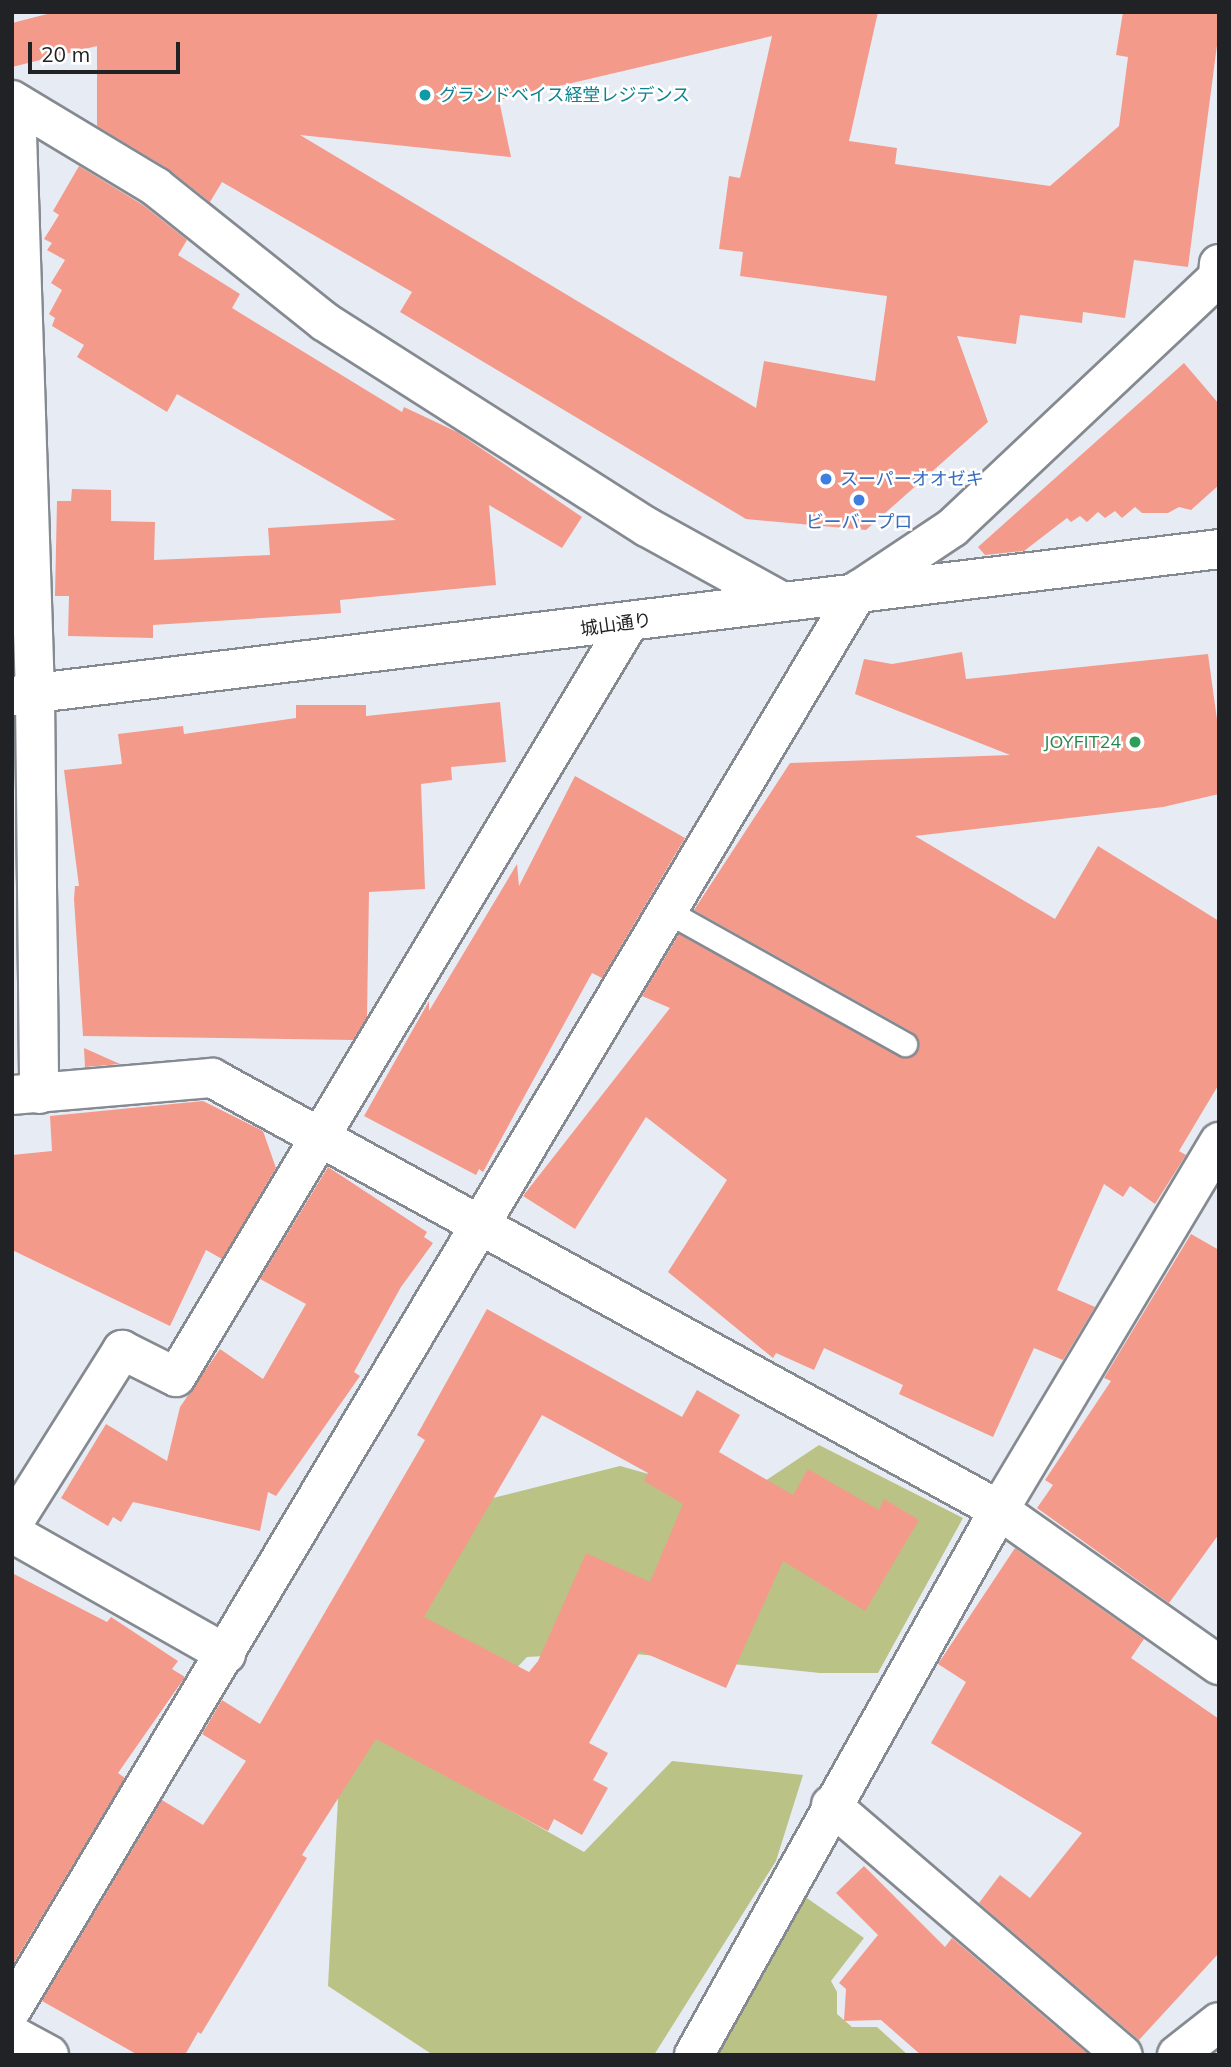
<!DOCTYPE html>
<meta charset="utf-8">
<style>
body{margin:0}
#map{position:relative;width:1231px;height:2067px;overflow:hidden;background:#e7ecf4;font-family:Mulish,"Noto Sans JP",sans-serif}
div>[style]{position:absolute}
.green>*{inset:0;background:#bbc285}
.building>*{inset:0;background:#f49a8b}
.roads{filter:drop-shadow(2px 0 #858a91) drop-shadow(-2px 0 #858a91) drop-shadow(0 2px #858a91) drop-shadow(0 -2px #858a91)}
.lane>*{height:23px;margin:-11.5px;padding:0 11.5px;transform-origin:11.5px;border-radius:11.5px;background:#fff}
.street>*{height:38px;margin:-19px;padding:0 19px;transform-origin:19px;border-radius:19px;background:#fff}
.secondary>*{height:38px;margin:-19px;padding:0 19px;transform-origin:19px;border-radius:19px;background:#fff}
.dots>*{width:19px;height:19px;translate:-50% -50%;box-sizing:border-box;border:4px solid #fff;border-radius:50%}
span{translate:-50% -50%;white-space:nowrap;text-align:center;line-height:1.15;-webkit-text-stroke:5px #fff;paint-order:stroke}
.culture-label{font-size:18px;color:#0d838f}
.left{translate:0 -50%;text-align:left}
.shop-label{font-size:18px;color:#366cbe}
.street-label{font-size:18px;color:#212225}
.leisure-label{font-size:18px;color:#27864d}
.right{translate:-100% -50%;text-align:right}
.frame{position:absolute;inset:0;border:14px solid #212225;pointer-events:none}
.scale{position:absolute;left:28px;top:42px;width:152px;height:32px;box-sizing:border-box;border:4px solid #212225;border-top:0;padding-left:9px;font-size:21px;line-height:24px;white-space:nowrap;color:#212225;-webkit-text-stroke:5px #fff;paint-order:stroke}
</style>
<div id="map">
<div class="green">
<i style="clip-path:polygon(819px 1445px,963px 1518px,878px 1673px,820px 1673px,617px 1652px,527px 1657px,470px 1717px,456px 1780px,584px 1852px,672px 1761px,803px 1775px,776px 1861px,654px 2055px,433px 2055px,328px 1986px,339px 1780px,377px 1648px,489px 1499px,620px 1466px,738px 1499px)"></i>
<i style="clip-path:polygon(804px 1896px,864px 1938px,831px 1981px,837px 1992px,837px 2014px,852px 2027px,877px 2027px,908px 2055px,715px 2055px)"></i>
</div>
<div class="building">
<i style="clip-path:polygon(evenodd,55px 12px,878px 12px,849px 141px,897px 148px,895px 164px,1050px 186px,1119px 126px,1128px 57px,1116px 55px,1123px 12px,1219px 12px,1219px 30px,1188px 267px,1134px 260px,1125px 318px,1083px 312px,1082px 323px,1020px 315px,1016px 344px,957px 336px,988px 422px,866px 530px,746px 519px,400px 312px,412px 292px,222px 182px,210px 202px,167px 168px,97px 126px,97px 46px,12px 67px,12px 23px,55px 12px,772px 36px,740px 178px,729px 176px,719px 249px,743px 252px,740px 276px,887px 296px,875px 381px,764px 361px,756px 408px,300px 135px,511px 157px,499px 100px,772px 36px)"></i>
<i style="clip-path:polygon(79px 166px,143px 205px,187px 240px,178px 255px,240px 294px,232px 308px,402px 412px,404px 407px,457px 432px,582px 517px,562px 548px,489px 505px,496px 585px,340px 600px,341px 613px,153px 625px,153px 638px,68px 636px,69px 596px,55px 596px,57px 501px,71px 501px,72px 489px,111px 490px,111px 521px,155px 522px,154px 560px,270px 555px,268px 528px,396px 520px,177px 394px,167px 412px,77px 357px,84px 345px,52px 326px,55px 318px,49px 314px,62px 290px,51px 283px,65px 260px,47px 250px,52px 243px,44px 239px,59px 215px,53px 211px)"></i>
<i style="clip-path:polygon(1184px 363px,1219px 404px,1219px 485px,1191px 510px,1179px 507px,1168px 513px,1142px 513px,1135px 507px,1122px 518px,1115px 511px,1105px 518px,1098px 512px,1087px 522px,1080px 516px,1071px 522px,1067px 518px,1024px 551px,985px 555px,978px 547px)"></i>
<i style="clip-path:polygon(962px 652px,966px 679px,1208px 654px,1219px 734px,1219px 794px,1163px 807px,915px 836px,1055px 919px,1098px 846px,1219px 921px,1219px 1084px,1179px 1151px,1186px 1155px,1155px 1204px,1130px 1186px,1123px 1197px,1104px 1184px,1057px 1290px,1095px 1307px,1063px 1360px,1034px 1348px,993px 1437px,899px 1394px,903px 1385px,824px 1348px,814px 1370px,776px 1353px,773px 1358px,668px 1272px,727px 1180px,646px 1117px,575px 1229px,523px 1196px,670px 1008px,642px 996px,679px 934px,898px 1056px,906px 1058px,917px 1051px,919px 1043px,912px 1032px,694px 910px,790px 763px,1010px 755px,855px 694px,864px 659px,892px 664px)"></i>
<i style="clip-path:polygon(500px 702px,506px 762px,451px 767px,452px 780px,421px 784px,425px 889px,369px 892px,367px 1017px,353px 1040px,83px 1036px,74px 899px,75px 886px,79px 886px,64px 770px,122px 764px,118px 734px,183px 726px,184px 734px,296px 718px,296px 705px,366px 705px,366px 716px)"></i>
<i style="clip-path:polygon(575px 776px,685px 838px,602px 978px,592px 973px,483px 1172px,479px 1169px,476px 1175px,364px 1116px,429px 1001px,429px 1011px,517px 864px,519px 886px)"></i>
<i style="clip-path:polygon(84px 1048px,120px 1064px,85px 1067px)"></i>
<i style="clip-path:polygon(203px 1101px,263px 1131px,276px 1168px,222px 1259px,206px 1250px,170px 1326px,12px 1250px,12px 1155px,52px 1151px,50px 1116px)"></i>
<i style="clip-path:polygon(328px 1167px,427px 1232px,424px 1237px,433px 1243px,401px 1287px,354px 1372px,360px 1376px,276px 1496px,268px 1492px,260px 1531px,133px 1502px,121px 1522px,113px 1517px,108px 1526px,61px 1498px,106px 1424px,167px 1461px,180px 1407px,220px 1349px,263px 1379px,306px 1304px,260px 1279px)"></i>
<i style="clip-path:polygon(1191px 1234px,1219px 1250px,1219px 1534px,1169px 1603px,1037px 1508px,1053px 1485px,1045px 1480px,1111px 1381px,1104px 1378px)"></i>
<i style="clip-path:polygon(evenodd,487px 1309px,682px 1417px,697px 1390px,740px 1415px,719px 1452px,793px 1495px,808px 1469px,879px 1510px,884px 1499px,919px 1520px,865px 1611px,783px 1561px,726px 1688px,640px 1651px,589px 1743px,608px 1753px,593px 1780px,608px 1788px,582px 1835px,554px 1819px,548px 1831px,376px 1739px,302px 1855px,307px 1858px,201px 2034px,198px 2032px,185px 2055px,138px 2055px,42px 2001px,162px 1800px,203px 1825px,246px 1761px,202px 1734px,222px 1700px,260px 1724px,425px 1440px,417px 1435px,487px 1309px,542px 1415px,648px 1473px,644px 1481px,683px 1504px,650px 1582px,586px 1553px,538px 1661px,529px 1672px,424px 1617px,542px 1415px)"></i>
<i style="clip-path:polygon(1015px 1548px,1144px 1639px,1131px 1658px,1219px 1719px,1219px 1953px,1139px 2040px,979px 1903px,1000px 1875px,1030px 1898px,1082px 1833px,931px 1743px,966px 1682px,938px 1664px)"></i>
<i style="clip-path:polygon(12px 1573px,107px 1622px,111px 1617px,178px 1661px,172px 1669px,185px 1677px,118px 1773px,125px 1778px,12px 1966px)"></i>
<i style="clip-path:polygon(864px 1866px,945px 1947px,952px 1938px,1089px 2055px,921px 2055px,881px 2020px,844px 2021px,846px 1989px,839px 1983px,878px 1935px,836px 1893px)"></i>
</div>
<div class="roads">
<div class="lane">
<i style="left:665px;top:910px;width:275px;rotate:29.2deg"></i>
</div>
<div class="street">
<i style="left:12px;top:100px;width:168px;rotate:31.1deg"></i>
<i style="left:156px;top:187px;width:216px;rotate:38.6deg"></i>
<i style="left:325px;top:322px;width:382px;rotate:32.5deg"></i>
<i style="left:647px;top:527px;width:151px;rotate:28.9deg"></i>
<i style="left:16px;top:103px;width:592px;rotate:88.16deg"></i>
<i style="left:35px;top:695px;width:399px;rotate:89.4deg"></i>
<i style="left:12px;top:1095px;width:201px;rotate:-4.9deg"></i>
<i style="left:212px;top:1078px;width:898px;rotate:28.76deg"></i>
<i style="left:999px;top:1510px;width:269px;rotate:35.2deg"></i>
<i style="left:12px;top:1525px;width:207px;rotate:-57.8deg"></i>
<i style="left:122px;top:1350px;width:60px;rotate:26.6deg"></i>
<i style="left:176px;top:1377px;width:878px;rotate:-59.03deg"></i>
<i style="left:12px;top:1533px;width:246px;rotate:29.5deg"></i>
<i style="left:831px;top:1805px;width:384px;rotate:40.6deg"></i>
<i style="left:12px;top:2009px;width:1653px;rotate:-59.17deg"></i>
<i style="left:859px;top:590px;width:112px;rotate:-33.7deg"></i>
<i style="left:952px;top:528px;width:366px;rotate:-43.3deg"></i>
<i style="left:1218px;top:277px;width:13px;rotate:-86deg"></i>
<i style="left:12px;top:2035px;width:42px;rotate:28.4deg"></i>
<i style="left:694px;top:2055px;width:625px;rotate:-60.77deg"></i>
<i style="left:999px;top:1510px;width:429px;rotate:-59.1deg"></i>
<i style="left:1177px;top:2055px;width:53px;rotate:-38.2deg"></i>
</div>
<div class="secondary">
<i style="left:12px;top:696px;width:1216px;rotate:-6.94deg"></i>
</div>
</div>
<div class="dots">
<i style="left:425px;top:95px;background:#0f9aa8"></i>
<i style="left:826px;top:479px;background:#3f7fe0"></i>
<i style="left:859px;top:500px;background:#3f7fe0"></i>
<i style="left:1135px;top:742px;background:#2e9e5b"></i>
</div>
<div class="culture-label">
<span class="left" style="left:439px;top:95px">グランドベイス経堂レジデンス</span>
</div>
<div class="shop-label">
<span class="left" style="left:840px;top:479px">スーパーオオゼキ</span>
<span style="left:859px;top:522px">ビーバープロ</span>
</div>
<div class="street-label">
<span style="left:616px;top:625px;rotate:-8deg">城山通り</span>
</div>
<div class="leisure-label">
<span class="right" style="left:1121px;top:742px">JOYFIT24</span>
</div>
<div class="frame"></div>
<div class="scale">20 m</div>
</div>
